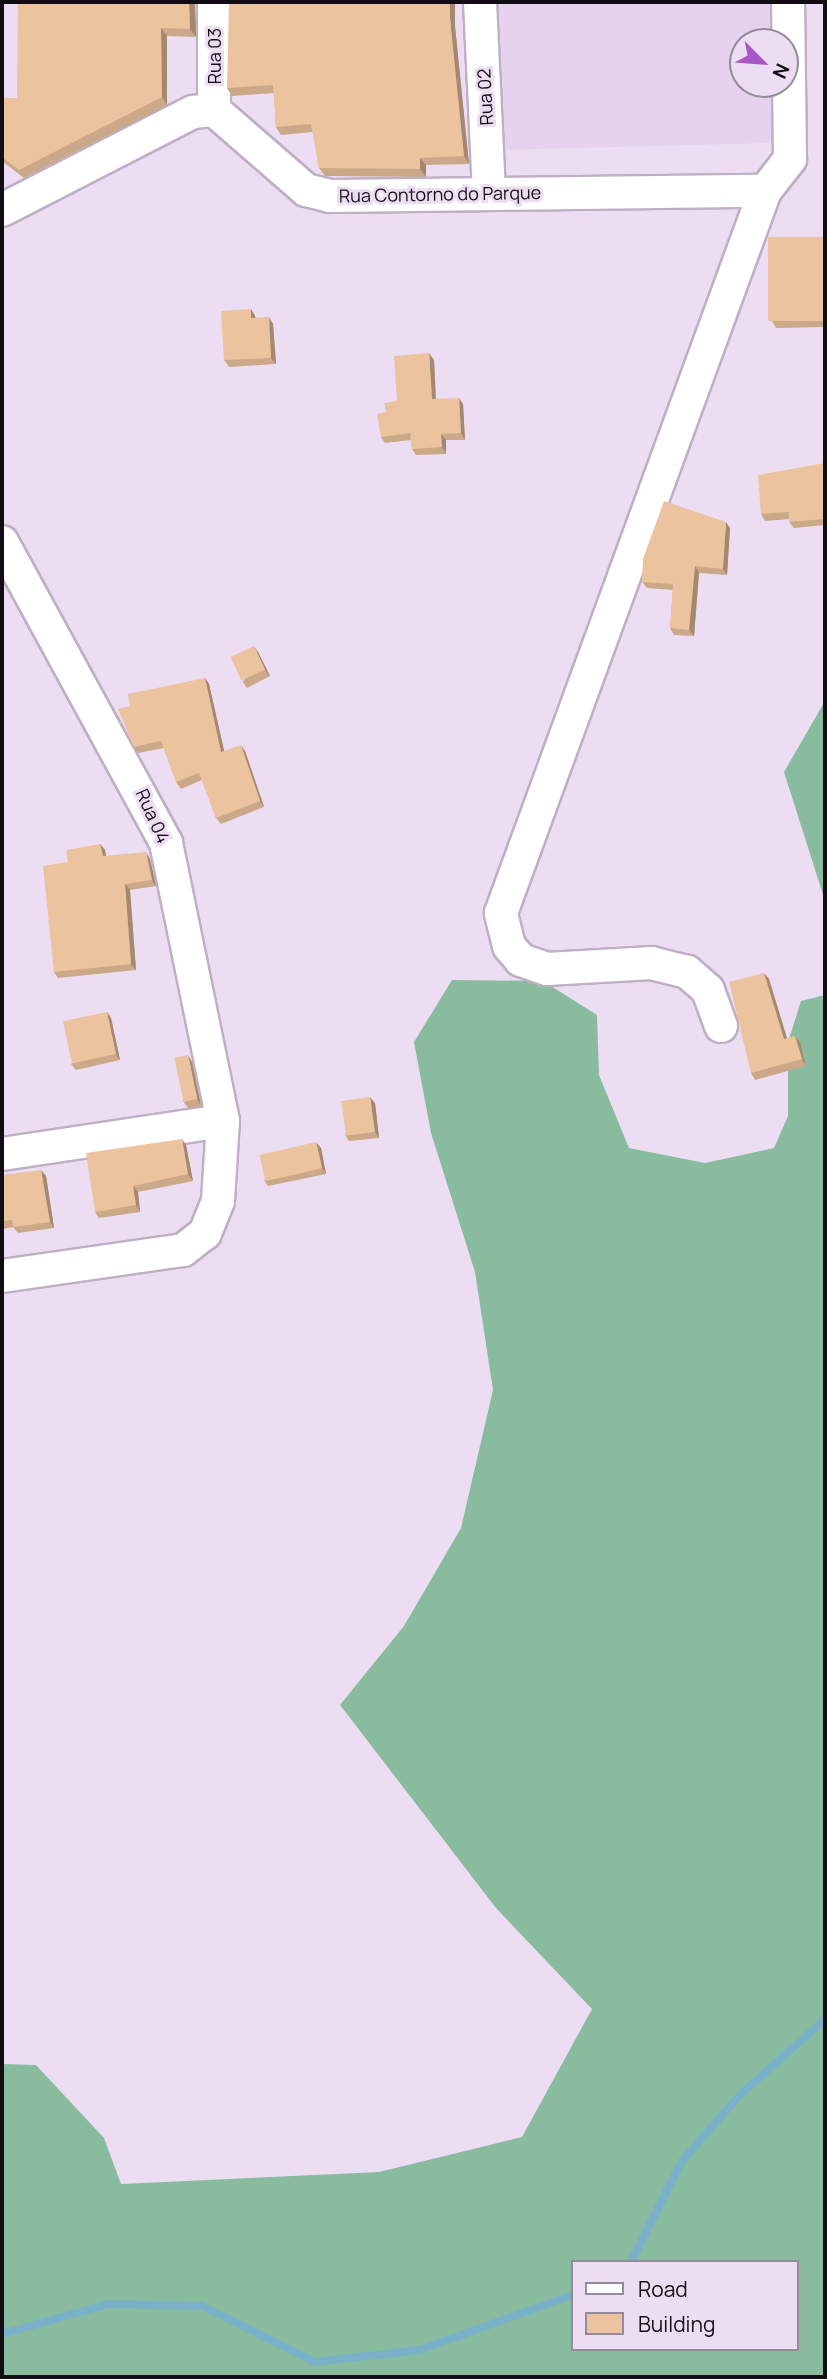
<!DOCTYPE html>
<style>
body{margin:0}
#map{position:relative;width:827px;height:2379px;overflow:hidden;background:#edddf3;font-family:Manrope,sans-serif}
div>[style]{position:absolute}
.built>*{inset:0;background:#e6d2ef}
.forest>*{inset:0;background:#89bc9f}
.stream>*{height:8px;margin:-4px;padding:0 4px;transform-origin:4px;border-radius:4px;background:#7ab1c9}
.roads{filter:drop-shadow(2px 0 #bfafc5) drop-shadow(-2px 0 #bfafc5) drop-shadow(0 2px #bfafc5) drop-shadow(0 -2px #bfafc5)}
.street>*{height:32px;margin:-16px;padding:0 16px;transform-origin:16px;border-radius:16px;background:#fff}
.wall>*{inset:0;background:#caa888}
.shaded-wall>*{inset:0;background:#a4886f}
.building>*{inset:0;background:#ebc39e;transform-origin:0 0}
span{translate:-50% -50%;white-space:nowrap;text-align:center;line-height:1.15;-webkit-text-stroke:6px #edddf3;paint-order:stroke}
.street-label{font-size:18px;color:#120d14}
.frame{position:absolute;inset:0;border:4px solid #120d14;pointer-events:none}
.legend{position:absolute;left:571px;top:2260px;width:228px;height:91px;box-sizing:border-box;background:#edddf3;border:2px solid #958a9a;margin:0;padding:9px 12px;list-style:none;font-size:21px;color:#120d14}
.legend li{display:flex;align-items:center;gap:14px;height:35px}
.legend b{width:35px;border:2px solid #958a9a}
.north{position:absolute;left:729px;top:28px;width:70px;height:70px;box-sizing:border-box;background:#edddf3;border:2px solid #958a9a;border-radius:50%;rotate:115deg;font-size:19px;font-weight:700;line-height:28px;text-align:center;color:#120d14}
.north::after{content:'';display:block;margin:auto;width:24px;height:32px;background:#a757c8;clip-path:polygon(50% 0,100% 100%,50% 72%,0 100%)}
</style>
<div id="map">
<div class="built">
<i style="clip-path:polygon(492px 2px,776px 2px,776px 42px,743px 42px,743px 84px,775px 84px,774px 143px,498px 150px)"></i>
</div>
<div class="forest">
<i style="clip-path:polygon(825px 701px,825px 901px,784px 772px)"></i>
<i style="clip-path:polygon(evenodd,452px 980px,543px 981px,597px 1015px,599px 1075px,629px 1148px,705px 1163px,774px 1148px,788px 1116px,788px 1042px,801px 1001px,825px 995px,825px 2377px,2px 2377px,2px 2064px,36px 2065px,104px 2138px,121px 2184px,379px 2172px,522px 2137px,592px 2009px,496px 1908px,340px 1705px,404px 1626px,461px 1528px,493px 1390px,475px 1272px,431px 1133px,414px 1042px,452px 980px,573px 2262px,797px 2262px,797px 2349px,573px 2349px,573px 2262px)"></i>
</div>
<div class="stream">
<i style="left:631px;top:2262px;width:113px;rotate:-63.2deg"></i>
<i style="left:682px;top:2161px;width:88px;rotate:-48.7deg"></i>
<i style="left:740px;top:2095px;width:114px;rotate:-41.8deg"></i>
<i style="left:2px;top:2334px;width:110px;rotate:-15.8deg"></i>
<i style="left:108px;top:2304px;width:94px;rotate:1.2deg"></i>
<i style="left:202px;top:2306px;width:126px;rotate:26.4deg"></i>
<i style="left:315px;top:2362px;width:105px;rotate:-6.6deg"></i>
<i style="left:419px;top:2350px;width:164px;rotate:-19.7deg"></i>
</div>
<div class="roads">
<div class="street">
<i style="left:214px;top:2px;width:108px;rotate:90deg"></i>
<i style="left:480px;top:2px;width:191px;rotate:87.3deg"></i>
<i style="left:765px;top:191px;width:41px;rotate:-52deg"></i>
<i style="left:790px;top:159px;width:157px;rotate:-90.7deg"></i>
<i style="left:2px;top:210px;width:215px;rotate:-27.2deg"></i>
<i style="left:193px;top:112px;width:21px;rotate:-5deg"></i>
<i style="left:214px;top:110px;width:122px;rotate:41deg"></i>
<i style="left:306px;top:190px;width:25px;rotate:14deg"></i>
<i style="left:330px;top:196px;width:435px;rotate:-0.7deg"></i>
<i style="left:2px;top:542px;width:343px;rotate:61.4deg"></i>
<i style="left:166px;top:843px;width:284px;rotate:78.4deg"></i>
<i style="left:223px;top:1121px;width:80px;rotate:93.6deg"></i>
<i style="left:218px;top:1201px;width:35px;rotate:112deg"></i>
<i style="left:205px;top:1233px;width:28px;rotate:142deg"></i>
<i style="left:183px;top:1250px;width:183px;rotate:171.8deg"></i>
<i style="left:721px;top:1026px;width:38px;rotate:-110deg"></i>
<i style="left:708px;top:990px;width:28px;rotate:-139deg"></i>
<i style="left:687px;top:972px;width:36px;rotate:-166deg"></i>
<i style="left:652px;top:963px;width:105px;rotate:176.7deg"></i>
<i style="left:547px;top:969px;width:28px;rotate:-161deg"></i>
<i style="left:521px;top:960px;width:18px;rotate:-131deg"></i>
<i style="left:509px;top:946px;width:34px;rotate:-104deg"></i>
<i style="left:501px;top:913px;width:769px;rotate:-69.92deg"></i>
<i style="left:2px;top:1154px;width:223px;rotate:-8.5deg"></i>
</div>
</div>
<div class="wall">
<i style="clip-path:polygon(195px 2px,196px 37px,167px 36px,167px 105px,24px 178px,2px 161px,2px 98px,17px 98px)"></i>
<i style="clip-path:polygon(455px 26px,469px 164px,426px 165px,426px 177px,325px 176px,319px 168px,313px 132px,281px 135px,276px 127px,274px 93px,232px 96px,227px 88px)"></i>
<i style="clip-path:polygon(825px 237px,825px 327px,776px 328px,772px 321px)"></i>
<i style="clip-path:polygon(251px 309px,255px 316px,256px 318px,273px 324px,276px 364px,229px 367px,224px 360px)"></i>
<i style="clip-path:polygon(434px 360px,436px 399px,463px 404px,465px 440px,446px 440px,446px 454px,416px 455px,412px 449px,411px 440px,385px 443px,381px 437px,386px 412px)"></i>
<i style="clip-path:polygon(825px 463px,825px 525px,794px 528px,789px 522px,789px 519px,765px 521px,761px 514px)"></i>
<i style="clip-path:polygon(730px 528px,727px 575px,699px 573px,694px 636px,674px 635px,670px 628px,673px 590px,647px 588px,642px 582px)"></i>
<i style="clip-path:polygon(258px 652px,270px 676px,247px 688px,243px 682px)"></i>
<i style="clip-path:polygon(205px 678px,209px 684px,224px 751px,245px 751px,264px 807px,221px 824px,216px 818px,202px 780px,181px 789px,176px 782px,164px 748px,138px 753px,134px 747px,130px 706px)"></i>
<i style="clip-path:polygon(100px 844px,105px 850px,106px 856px,150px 859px,156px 886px,130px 890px,136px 970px,58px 978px,54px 972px,68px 862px)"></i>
<i style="clip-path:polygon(764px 973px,769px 979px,787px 1038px,800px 1042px,806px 1066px,755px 1080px,751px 1073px)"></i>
<i style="clip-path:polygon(107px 1012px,111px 1018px,120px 1060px,76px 1070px,71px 1064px)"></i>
<i style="clip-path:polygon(192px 1062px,201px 1106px,188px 1108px,183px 1101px)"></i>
<i style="clip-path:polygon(375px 1103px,379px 1138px,349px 1141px,345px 1135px)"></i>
<i style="clip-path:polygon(186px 1145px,193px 1181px,138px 1192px,140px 1212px,99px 1218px,95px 1212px)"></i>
<i style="clip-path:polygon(321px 1148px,326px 1174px,268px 1186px,264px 1180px)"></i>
<i style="clip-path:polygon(2px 1175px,46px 1176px,54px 1228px,18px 1233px,13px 1227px,2px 1229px)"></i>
</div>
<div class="shaded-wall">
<i style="clip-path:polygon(189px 2px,195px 2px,196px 37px,190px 29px)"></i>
<i style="clip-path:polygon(450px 2px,455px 2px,455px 26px,469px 164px,464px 156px,450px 19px)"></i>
<i style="clip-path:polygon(161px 28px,167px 36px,167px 105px,162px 97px)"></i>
<i style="clip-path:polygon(420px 158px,426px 165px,426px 177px,420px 169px)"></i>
<i style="clip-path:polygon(251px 309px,255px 316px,256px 325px,251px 318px)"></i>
<i style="clip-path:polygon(269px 317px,273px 324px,276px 364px,271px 358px)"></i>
<i style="clip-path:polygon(429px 353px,434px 360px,436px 405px,432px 399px)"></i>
<i style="clip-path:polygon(459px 398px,463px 404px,465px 440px,461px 433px)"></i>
<i style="clip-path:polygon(441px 434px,446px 440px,446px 454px,442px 447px)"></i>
<i style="clip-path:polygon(726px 522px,730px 528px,727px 575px,723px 569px)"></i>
<i style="clip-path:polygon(695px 566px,699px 573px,694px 636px,689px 630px)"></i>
<i style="clip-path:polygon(254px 646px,258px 652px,270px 676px,265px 670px)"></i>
<i style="clip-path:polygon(205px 678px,209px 684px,226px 759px,221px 752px)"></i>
<i style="clip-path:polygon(241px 745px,245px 751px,264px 807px,260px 801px)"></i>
<i style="clip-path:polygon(100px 844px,105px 850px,107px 863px,103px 856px)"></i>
<i style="clip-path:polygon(146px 852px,150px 859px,156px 886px,152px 880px)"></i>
<i style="clip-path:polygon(125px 884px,130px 890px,136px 970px,131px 964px)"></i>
<i style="clip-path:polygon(764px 973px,769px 979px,789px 1045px,784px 1039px)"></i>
<i style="clip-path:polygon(107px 1012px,111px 1018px,120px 1060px,116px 1054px)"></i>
<i style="clip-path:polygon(795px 1036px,800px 1042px,806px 1066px,802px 1059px)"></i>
<i style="clip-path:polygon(188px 1055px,192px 1062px,201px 1106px,197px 1099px)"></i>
<i style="clip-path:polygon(370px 1097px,375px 1103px,379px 1138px,375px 1132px)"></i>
<i style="clip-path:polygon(182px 1139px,186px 1145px,193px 1181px,188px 1174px)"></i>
<i style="clip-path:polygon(316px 1142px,321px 1148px,326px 1174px,322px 1168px)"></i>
<i style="clip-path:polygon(41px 1170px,46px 1176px,54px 1228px,50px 1222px)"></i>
<i style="clip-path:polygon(133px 1186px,138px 1192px,140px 1212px,136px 1205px)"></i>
</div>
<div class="building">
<i style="clip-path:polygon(18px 2px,189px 2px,190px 29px,161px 28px,162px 97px,19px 170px,2px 157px,2px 98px,17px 98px)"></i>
<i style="clip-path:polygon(229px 2px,450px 2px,450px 19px,464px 156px,420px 158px,420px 169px,319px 168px,311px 124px,276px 127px,273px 85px,227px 88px)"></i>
<i style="left:768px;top:237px;width:57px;height:84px"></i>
<i style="clip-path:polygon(251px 309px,251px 318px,269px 317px,271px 358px,224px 360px,221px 311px)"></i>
<i style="clip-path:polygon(429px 353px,432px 399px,459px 398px,461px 433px,441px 434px,442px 447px,412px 449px,410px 433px,381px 437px,377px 414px,386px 412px,384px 403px,397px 401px,394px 356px)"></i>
<i style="clip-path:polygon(825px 463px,825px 519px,789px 522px,789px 512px,761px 514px,758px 475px)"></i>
<i style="clip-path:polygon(664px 501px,726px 522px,723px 569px,695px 566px,689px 630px,670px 628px,673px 584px,642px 582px,643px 559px)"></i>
<i style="left:254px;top:646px;width:26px;height:26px;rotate:65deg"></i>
<i style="clip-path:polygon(205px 678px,221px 752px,241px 745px,260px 801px,216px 818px,199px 773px,176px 782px,161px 741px,134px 747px,118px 709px,130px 706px,128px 694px)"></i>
<i style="clip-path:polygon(100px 844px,103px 856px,146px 852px,152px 880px,125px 884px,131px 964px,54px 972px,43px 866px,68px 862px,66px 850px)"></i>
<i style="clip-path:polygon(764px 973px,784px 1039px,795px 1036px,802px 1059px,751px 1073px,729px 982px)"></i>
<i style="left:107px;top:1012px;width:43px;height:45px;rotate:78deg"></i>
<i style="left:188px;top:1055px;width:45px;height:14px;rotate:78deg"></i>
<i style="left:370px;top:1097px;width:35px;height:29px;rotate:82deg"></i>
<i style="clip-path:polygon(182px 1139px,188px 1174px,133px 1186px,136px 1205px,95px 1212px,86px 1153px)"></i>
<i style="left:316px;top:1142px;width:27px;height:58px;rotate:77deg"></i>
<i style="clip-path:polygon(41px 1170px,50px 1222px,13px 1227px,12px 1220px,2px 1221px,2px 1175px)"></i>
</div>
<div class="street-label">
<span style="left:214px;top:56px;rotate:-90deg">Rua 03</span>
<span style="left:485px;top:97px;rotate:-93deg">Rua 02</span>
<span style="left:440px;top:194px;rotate:-1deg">Rua Contorno do Parque</span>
<span style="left:153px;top:816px;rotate:66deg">Rua 04</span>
</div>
<div class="frame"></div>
<ul class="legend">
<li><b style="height:9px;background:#fff"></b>Road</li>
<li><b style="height:19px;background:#ebc39e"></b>Building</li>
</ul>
<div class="north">N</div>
</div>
